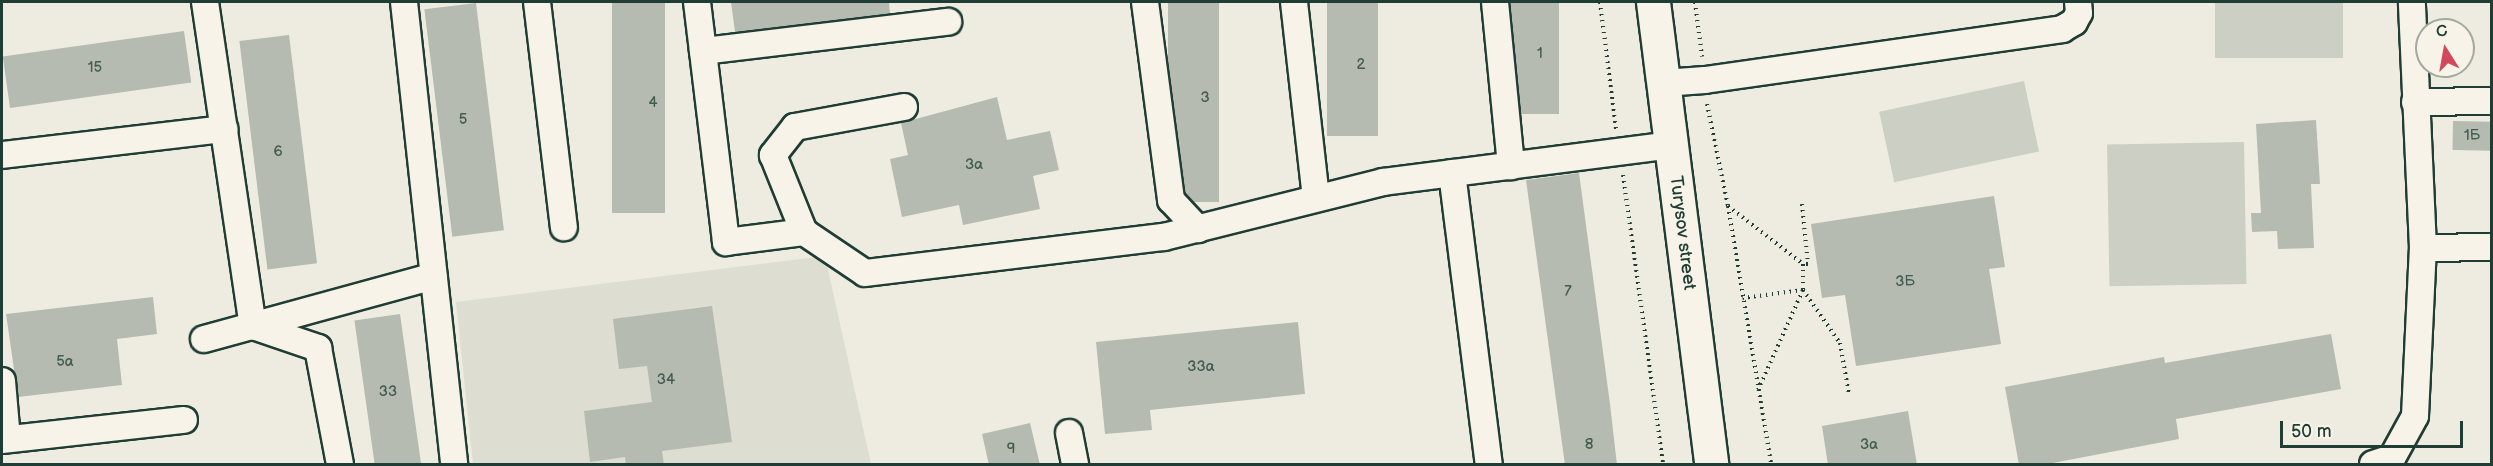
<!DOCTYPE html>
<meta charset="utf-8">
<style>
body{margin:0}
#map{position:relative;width:2493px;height:466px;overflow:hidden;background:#eeece1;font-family:"Balsamiq Sans",sans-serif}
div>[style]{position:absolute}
.built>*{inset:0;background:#ddddd2}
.green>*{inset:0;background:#cccfc4;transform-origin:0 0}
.building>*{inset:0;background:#b5bbb0;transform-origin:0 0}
.path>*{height:4px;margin-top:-2px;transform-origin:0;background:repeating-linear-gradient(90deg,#1f3d34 0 1.5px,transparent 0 6px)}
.roads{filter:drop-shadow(2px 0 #1f3d34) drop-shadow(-2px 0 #1f3d34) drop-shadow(0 2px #1f3d34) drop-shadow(0 -2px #1f3d34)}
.minor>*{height:26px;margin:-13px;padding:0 13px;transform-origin:13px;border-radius:13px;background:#f7f3e8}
.major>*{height:33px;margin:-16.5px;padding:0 16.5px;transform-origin:16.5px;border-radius:16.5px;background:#f7f3e8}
span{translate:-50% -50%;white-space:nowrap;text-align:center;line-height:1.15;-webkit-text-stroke:4.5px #f7f3e8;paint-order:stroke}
.number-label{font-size:15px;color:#445c53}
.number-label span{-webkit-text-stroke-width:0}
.street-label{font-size:18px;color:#1f3d34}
.frame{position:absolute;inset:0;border:3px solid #1f3d34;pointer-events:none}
.north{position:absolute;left:2415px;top:18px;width:60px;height:60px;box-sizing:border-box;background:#f7f3e8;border:2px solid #a1aaa0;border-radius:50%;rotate:349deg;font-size:16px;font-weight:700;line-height:24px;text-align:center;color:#1f3d34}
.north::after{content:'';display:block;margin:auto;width:21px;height:27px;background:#d1495b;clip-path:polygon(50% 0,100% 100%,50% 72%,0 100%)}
.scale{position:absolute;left:2280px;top:421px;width:183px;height:27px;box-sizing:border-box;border:3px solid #1f3d34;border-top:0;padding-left:8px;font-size:18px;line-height:21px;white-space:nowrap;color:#1f3d34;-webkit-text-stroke:4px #f7f3e8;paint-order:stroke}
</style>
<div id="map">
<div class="built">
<i style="clip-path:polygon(825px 256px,871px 464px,473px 464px,456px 302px)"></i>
</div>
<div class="green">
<i style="left:2215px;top:2px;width:128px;height:56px"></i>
<i style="left:2024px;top:81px;width:72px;height:148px;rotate:78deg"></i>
<i style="left:2244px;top:142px;width:142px;height:137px;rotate:89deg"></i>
</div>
<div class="building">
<i style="left:612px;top:2px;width:53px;height:211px"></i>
<i style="clip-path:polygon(731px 2px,889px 2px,890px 14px,735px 32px)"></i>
<i style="left:1168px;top:2px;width:51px;height:200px"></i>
<i style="left:1327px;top:2px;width:51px;height:134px"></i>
<i style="left:1510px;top:2px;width:49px;height:112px"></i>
<i style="left:476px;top:3px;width:229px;height:52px;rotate:83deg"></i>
<i style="left:184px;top:31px;width:52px;height:183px;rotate:82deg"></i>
<i style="left:289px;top:35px;width:230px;height:50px;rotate:83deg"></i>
<i style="clip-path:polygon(997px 97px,1007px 140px,1050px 131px,1059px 170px,1033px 176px,1040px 209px,963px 225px,959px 205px,902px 217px,890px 159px,908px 155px,901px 123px)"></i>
<i style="clip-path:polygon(2316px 120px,2320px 184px,2311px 184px,2314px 248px,2278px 249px,2277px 231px,2252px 232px,2251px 213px,2261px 213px,2256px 124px)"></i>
<i style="left:2453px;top:121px;width:39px;height:29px;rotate:1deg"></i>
<i style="clip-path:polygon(1579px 173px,1610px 404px,1617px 465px,1565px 465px,1526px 180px)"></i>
<i style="clip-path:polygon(1994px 196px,2005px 267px,1989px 269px,2001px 344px,1856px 366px,1845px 295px,1822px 298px,1811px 224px)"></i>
<i style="clip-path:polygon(153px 297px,157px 334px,117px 339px,122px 385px,18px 397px,6px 314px)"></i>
<i style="clip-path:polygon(712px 306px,732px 442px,662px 451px,664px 465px,626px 465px,625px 457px,590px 462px,584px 411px,652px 402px,647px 366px,619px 369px,613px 319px)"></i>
<i style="left:400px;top:314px;width:152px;height:46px;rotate:82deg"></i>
<i style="clip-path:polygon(1298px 322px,1305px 394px,1150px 410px,1152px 430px,1105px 434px,1096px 342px)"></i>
<i style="clip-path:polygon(2331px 334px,2341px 389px,2176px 419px,2179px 439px,2042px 465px,2019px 465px,2005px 387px,2164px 357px,2165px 363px)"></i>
<i style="clip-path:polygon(1908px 411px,1917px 465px,1828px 465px,1822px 426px)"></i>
<i style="clip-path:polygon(1030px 423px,1040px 465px,989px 465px,982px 434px)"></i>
</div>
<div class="path">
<i style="left:1600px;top:2px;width:128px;rotate:82.8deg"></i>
<i style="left:1695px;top:2px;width:55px;rotate:82.7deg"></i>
<i style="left:1707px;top:104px;width:104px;rotate:78.4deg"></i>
<i style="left:1728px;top:206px;width:262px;rotate:80.5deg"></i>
<i style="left:1623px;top:175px;width:292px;rotate:82.1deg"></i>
<i style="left:1802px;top:204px;width:60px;rotate:84.3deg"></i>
<i style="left:1808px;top:264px;width:5px;rotate:180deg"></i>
<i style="left:1728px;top:206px;width:95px;rotate:37.7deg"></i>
<i style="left:1803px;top:264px;width:26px;rotate:90deg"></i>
<i style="left:1803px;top:290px;width:61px;rotate:172.4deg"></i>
<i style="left:1758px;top:390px;width:110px;rotate:-65.8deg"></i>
<i style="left:1803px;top:290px;width:65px;rotate:55.1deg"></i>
<i style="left:1840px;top:343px;width:52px;rotate:80deg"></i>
</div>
<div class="roads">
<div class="minor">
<i style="left:205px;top:2px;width:328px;rotate:81.6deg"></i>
<i style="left:253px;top:326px;width:69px;rotate:18.7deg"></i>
<i style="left:318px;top:348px;width:118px;rotate:79.3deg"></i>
<i style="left:404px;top:2px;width:465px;rotate:83.8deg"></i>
<i style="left:537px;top:2px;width:227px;rotate:83.2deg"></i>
<i style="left:697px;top:2px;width:242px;rotate:83.1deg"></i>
<i style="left:726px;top:242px;width:79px;rotate:-7.3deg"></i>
<i style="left:1145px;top:2px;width:200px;rotate:82.5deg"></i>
<i style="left:1171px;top:200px;width:40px;rotate:47deg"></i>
<i style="left:1294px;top:2px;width:197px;rotate:83.6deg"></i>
<i style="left:1495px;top:2px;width:165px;rotate:84.4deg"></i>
<i style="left:703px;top:51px;width:247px;rotate:-6.8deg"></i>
<i style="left:1663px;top:83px;width:42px;rotate:-4.1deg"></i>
<i style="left:1705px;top:80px;width:361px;rotate:-8.1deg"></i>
<i style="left:2062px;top:29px;width:14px;rotate:-30deg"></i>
<i style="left:2074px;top:22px;width:10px;rotate:-61deg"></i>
<i style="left:2079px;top:13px;width:11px;rotate:-95deg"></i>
<i style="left:2415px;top:102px;width:77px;rotate:-0.7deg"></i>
<i style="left:904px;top:107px;width:111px;rotate:169.6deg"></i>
<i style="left:795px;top:127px;width:36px;rotate:128deg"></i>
<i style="left:773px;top:155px;width:83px;rotate:68.1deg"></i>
<i style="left:804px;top:232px;width:73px;rotate:33.9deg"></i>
<i style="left:865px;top:273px;width:301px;rotate:-6.9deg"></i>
<i style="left:1164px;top:237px;width:226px;rotate:-14.1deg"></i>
<i style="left:1383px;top:182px;width:290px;rotate:-7.3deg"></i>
<i style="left:2px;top:155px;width:224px;rotate:-6.7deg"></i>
<i style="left:1452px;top:173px;width:293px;rotate:82.8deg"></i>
<i style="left:2423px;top:248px;width:69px;rotate:-0.8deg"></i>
<i style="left:204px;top:339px;width:238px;rotate:-15.3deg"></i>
<i style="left:2px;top:381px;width:58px;rotate:85.1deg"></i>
<i style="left:1069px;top:433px;width:32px;rotate:79deg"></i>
<i style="left:2px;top:440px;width:183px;rotate:-6.3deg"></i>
<i style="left:2373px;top:464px;width:20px;rotate:-18deg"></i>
<i style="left:2392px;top:458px;width:48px;rotate:-61.3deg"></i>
<i style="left:2415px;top:416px;width:168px;rotate:-87.3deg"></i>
<i style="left:2423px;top:248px;width:246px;rotate:-92.6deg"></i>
</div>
<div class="major">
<i style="left:1653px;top:2px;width:466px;rotate:82.8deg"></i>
</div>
</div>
<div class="number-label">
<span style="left:1540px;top:54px">1</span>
<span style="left:1361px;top:65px">2</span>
<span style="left:95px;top:68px">15</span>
<span style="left:1205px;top:98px">3</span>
<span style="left:653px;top:103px">4</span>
<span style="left:463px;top:120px">5</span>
<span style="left:2472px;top:136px">1Б</span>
<span style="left:278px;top:152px">6</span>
<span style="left:974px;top:165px">3а</span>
<span style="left:1905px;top:282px">3Б</span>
<span style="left:1568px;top:292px">7</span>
<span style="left:65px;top:362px">5а</span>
<span style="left:1201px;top:367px">33а</span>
<span style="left:666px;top:380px">34</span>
<span style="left:388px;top:392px">33</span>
<span style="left:1589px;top:445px">8</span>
<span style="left:1869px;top:445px">3а</span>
<span style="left:1011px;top:449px">9</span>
</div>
<div class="street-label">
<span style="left:1682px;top:233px;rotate:83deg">Turysov street</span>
</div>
<div class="frame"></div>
<div class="north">С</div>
<div class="scale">50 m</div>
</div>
